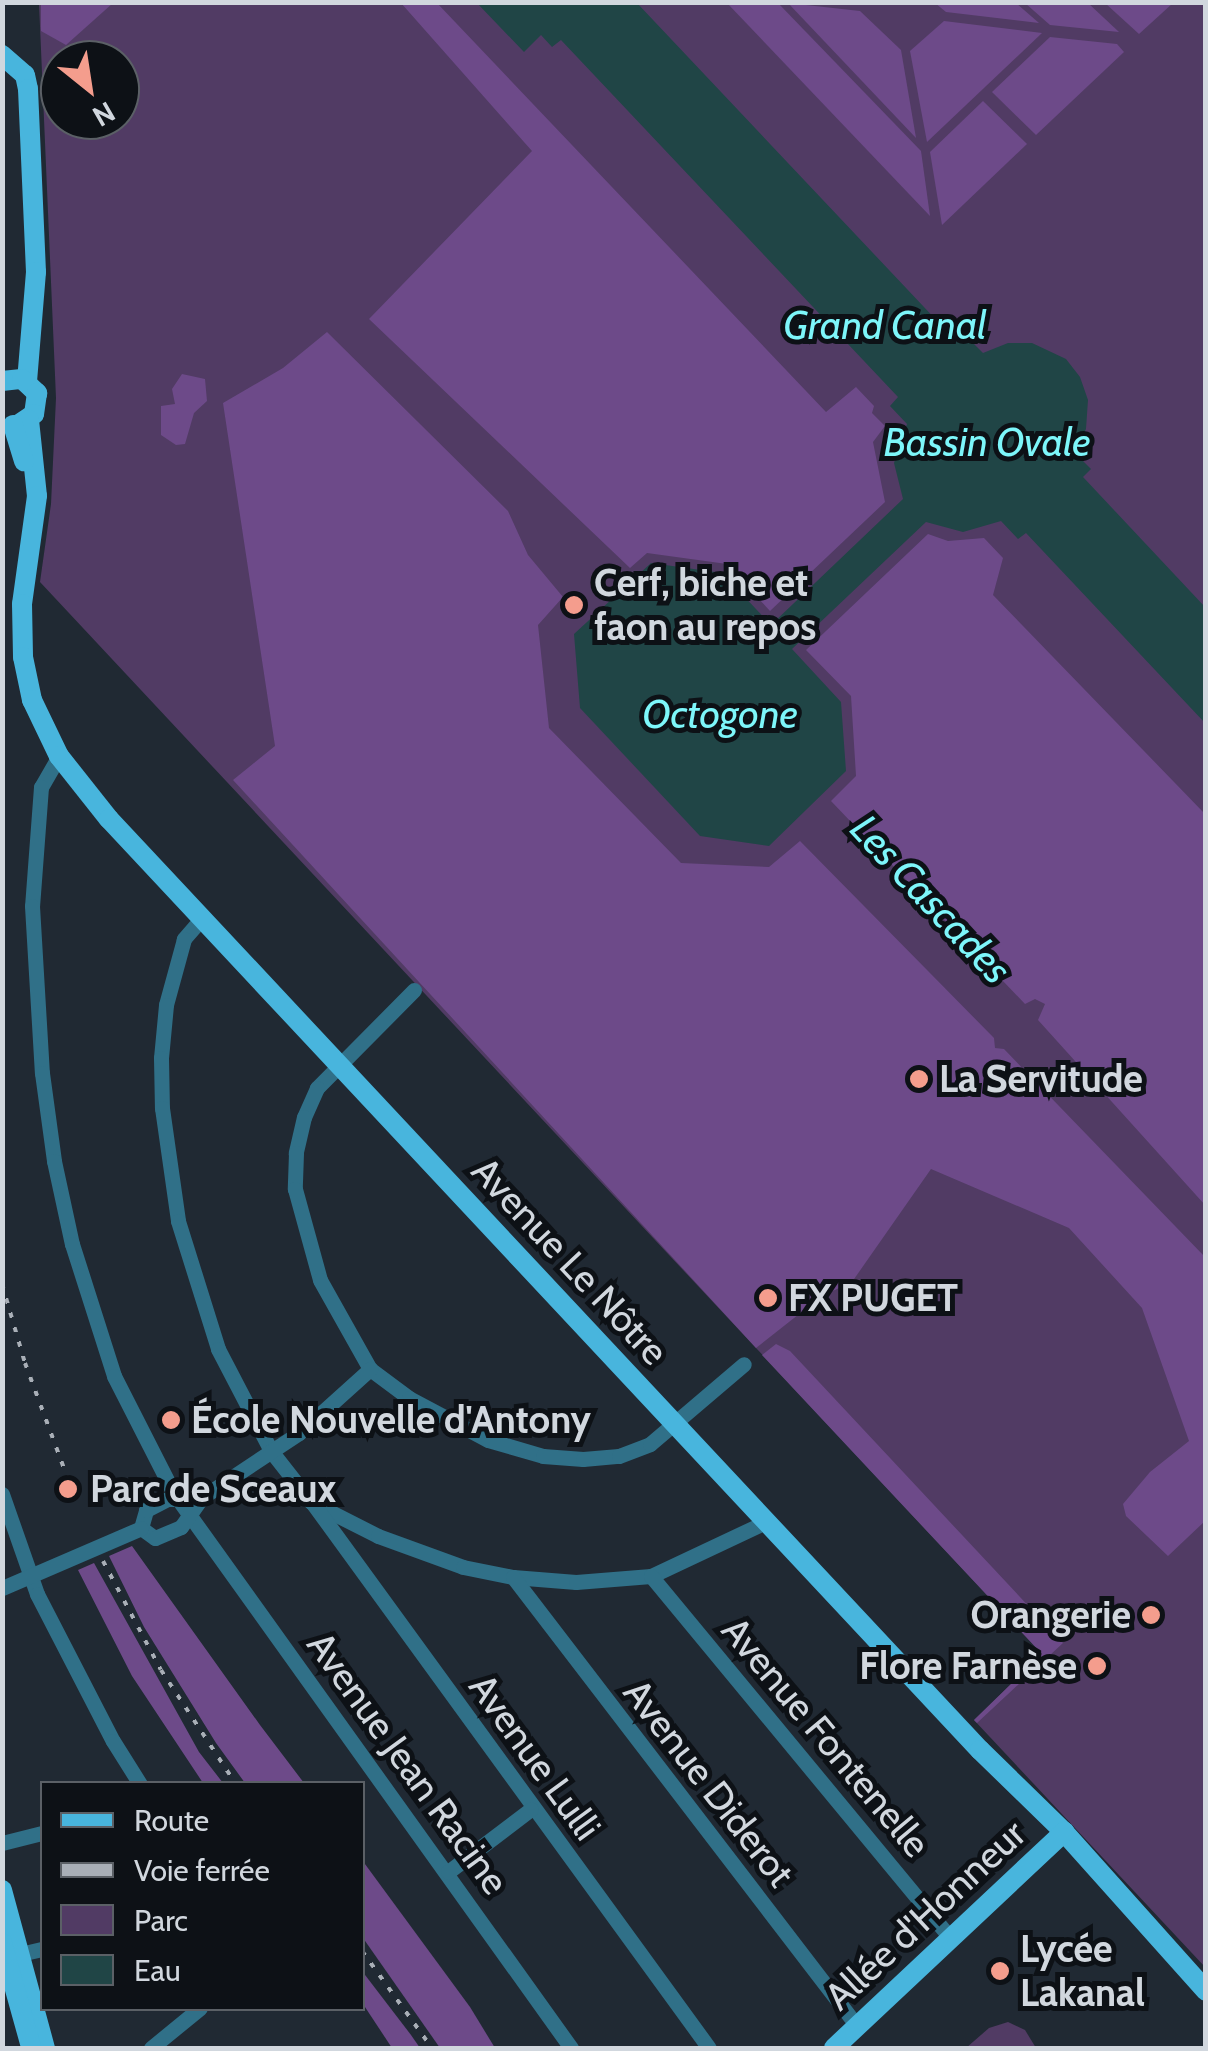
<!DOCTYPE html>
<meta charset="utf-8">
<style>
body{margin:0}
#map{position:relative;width:1208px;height:2051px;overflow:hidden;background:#202933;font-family:Cabin,sans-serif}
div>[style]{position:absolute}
.green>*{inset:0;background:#513b64}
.forest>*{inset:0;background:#6d4a89}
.water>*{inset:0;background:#204546}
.minor>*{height:15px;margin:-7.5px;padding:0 7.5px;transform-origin:7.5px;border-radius:7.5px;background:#307088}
.major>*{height:20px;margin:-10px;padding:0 10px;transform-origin:10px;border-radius:10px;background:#48b5dd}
.rail>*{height:4px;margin-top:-2px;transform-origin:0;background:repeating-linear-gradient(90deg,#a9afb7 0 5px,transparent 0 15px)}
.dots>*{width:28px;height:28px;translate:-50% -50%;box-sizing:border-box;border:5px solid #0d1116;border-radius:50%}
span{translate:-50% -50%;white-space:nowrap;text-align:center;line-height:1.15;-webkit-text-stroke:10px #0d1116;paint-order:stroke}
.poi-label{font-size:38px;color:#d1d7de;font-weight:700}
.left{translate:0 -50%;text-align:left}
.right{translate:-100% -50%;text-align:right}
.street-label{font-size:38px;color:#d1d7de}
.water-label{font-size:40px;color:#7df6fa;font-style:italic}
.frame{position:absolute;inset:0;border:5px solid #d1d7de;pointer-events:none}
.legend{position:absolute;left:40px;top:1781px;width:325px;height:230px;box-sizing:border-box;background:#0d1116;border:2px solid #5b6066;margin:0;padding:12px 18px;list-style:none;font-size:30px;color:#d1d7de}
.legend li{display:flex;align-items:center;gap:20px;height:50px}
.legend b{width:50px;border:2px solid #5b6066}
.north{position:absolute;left:40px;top:40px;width:100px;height:100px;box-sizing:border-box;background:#0d1116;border:2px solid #5b6066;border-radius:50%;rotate:150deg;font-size:28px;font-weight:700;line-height:40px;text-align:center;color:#d1d7de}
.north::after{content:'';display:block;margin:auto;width:35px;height:45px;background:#f49d8d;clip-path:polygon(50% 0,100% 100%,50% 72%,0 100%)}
</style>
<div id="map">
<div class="green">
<i style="clip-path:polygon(evenodd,39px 3px,1205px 3px,1205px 1967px,974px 1720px,1042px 1654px,40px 582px,51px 504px,56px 398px,39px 3px,60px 60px,120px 60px,120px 120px,60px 120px,60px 60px)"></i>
<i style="clip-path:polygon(1008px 2022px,1025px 2030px,1036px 2048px,966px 2048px,989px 2028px)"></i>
</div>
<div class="forest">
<i style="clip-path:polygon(41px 3px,41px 2px,113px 3px,66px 45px,41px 31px)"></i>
<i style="clip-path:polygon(401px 3px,437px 3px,826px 412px,856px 387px,874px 406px,872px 413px,885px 426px,873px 442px,885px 502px,770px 611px,727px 564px,647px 553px,630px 568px,369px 319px,532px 151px)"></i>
<i style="clip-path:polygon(727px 3px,778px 3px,921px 151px,930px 216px)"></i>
<i style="clip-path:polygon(788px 3px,860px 11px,901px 50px,916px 138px)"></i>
<i style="clip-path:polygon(935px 3px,1016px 3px,1039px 23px,946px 12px)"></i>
<i style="clip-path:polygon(1025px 3px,1088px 3px,1119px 32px,1050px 25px)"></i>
<i style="clip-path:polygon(1105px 3px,1173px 3px,1139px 34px)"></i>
<i style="clip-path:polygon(944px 21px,1042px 33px,927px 142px,910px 51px)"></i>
<i style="clip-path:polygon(1050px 37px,1117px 44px,1124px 52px,1036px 135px,992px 92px)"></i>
<i style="clip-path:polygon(983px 101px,1027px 144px,942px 225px,930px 152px)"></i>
<i style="clip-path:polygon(327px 332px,508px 511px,528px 555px,563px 597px,538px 625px,549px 728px,681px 863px,769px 867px,800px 841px,994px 1038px,995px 1048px,1004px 1049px,1205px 1257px,1205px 1521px,1168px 1556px,1126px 1516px,1123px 1504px,1150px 1472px,1189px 1441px,1142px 1308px,1069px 1228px,931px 1169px,852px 1282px,822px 1296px,756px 1348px,233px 780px,275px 746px,223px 403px,283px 368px)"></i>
<i style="clip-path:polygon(182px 374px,205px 379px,207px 401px,194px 413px,185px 444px,176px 445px,161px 435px,161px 406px,175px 404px,172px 389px)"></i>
<i style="clip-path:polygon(928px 534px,948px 541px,984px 538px,1003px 558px,993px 595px,1205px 814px,1205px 1205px,1038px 1020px,1045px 1004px,1035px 999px,1025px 1004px,831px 801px,856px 776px,851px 696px,806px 650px)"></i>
<i style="clip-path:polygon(776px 1344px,790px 1351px,1063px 1643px,977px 1723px,974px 1720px,1042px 1654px,762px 1355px)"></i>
<i style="clip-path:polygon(132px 1546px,260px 1725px,304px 1783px,245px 1783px,216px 1743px,144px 1627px,109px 1556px)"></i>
<i style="clip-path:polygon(94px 1563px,199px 1752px,223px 1783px,203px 1783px,132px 1676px,78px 1570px)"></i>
<i style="clip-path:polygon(362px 1860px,470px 2007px,495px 2048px,440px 2048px,363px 1938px)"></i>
<i style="clip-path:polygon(362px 1971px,411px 2035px,420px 2048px,392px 2048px,363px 2004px)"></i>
</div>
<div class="water">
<i style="clip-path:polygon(477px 3px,637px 3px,957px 342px,965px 335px,983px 353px,1008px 343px,1032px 343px,1066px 359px,1080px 377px,1088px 400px,1086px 429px,1074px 452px,1091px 469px,1083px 477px,1205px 607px,1205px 723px,1026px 533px,1018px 539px,1001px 521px,963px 532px,926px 522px,792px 649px,841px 702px,846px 771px,769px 846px,700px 836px,580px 708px,574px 634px,651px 563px,722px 573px,771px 625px,903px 499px,894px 463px,907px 424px,890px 406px,898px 397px,561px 40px,552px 47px,541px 35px,524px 52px)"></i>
</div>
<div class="minor">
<i style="left:59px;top:756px;width:36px;rotate:120deg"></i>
<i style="left:41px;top:787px;width:119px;rotate:94.3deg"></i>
<i style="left:32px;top:906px;width:167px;rotate:86.6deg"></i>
<i style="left:42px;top:1073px;width:89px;rotate:82.2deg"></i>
<i style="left:54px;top:1161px;width:85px;rotate:77.8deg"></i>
<i style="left:72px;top:1244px;width:139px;rotate:72.3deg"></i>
<i style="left:114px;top:1376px;width:130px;rotate:63deg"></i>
<i style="left:173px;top:1492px;width:684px;rotate:54.4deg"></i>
<i style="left:202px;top:918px;width:28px;rotate:131deg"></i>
<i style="left:184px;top:939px;width:68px;rotate:105.3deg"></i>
<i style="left:166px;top:1005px;width:53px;rotate:95.4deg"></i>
<i style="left:161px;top:1058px;width:50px;rotate:88.9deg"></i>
<i style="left:162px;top:1108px;width:114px;rotate:81.9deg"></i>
<i style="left:178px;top:1221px;width:134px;rotate:72.6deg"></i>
<i style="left:218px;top:1349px;width:115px;rotate:62.5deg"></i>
<i style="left:271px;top:1451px;width:65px;rotate:51.9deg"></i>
<i style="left:311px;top:1502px;width:75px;rotate:26.9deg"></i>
<i style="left:378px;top:1536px;width:90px;rotate:20deg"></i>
<i style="left:463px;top:1567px;width:51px;rotate:11.3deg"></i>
<i style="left:513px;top:1577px;width:63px;rotate:4.5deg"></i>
<i style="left:576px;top:1582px;width:75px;rotate:-4.6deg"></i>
<i style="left:651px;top:1576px;width:127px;rotate:-25.2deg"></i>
<i style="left:414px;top:990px;width:138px;rotate:134.7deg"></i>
<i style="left:317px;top:1088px;width:32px;rotate:114deg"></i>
<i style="left:304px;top:1117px;width:37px;rotate:103deg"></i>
<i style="left:296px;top:1153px;width:36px;rotate:92deg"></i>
<i style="left:295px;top:1189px;width:94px;rotate:74.6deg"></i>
<i style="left:320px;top:1280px;width:102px;rotate:60.7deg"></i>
<i style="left:370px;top:1369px;width:49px;rotate:36.6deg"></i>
<i style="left:409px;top:1398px;width:89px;rotate:28deg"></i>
<i style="left:488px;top:1440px;width:57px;rotate:16.2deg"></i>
<i style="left:543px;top:1456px;width:40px;rotate:4.3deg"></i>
<i style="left:583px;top:1459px;width:36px;rotate:-5deg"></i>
<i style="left:619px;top:1456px;width:33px;rotate:-21deg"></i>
<i style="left:650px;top:1444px;width:123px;rotate:-40.4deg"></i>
<i style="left:2px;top:1494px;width:106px;rotate:70.7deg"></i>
<i style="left:37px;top:1594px;width:165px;rotate:62.7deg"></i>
<i style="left:113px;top:1741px;width:51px;rotate:57.9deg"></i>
<i style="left:314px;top:1505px;width:671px;rotate:53.97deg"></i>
<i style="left:141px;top:1528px;width:17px;rotate:36deg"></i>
<i style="left:155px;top:1538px;width:28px;rotate:-23deg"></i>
<i style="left:181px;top:1527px;width:35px;rotate:-55deg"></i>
<i style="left:201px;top:1498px;width:118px;rotate:-33.6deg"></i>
<i style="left:299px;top:1433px;width:96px;rotate:-42deg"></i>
<i style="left:141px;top:1528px;width:19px;rotate:-74deg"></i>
<i style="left:146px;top:1510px;width:25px;rotate:-27deg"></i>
<i style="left:168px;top:1499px;width:14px"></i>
<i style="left:651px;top:1576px;width:471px;rotate:50.4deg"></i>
<i style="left:513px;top:1577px;width:566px;rotate:52.54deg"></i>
<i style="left:2px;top:1588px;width:151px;rotate:-23.3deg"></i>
<i style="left:2px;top:1843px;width:41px;rotate:-14deg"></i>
<i style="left:448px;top:1872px;width:104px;rotate:-37.2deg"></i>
<i style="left:20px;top:1954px;width:23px;rotate:-13deg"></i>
<i style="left:151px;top:2048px;width:63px;rotate:-39.2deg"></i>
</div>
<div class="major">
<i style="left:2px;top:55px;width:30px;rotate:41deg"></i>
<i style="left:25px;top:75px;width:14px;rotate:78deg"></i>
<i style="left:28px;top:89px;width:183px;rotate:87.5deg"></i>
<i style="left:36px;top:272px;width:109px;rotate:94.7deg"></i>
<i style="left:2px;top:381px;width:20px;rotate:-6deg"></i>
<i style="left:22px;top:379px;width:21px;rotate:43deg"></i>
<i style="left:37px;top:393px;width:21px;rotate:98deg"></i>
<i style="left:34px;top:414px;width:18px;rotate:146deg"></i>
<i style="left:29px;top:420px;width:76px;rotate:84deg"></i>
<i style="left:37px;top:496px;width:109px;rotate:97.9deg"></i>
<i style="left:22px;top:604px;width:53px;rotate:88.9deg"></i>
<i style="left:23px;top:657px;width:44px;rotate:78.2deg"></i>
<i style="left:32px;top:700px;width:62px;rotate:64.3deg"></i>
<i style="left:59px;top:756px;width:80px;rotate:51.6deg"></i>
<i style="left:109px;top:819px;width:1275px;rotate:46.91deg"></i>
<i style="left:980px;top:1750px;width:117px;rotate:44.3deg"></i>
<i style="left:1064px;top:1832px;width:213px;rotate:48.2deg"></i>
<i style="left:13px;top:425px;width:38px;rotate:73deg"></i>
<i style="left:2px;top:1890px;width:164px;rotate:74.8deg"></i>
<i style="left:2px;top:1943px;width:108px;rotate:74.4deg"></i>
<i style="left:834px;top:2048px;width:316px;rotate:-43.2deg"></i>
</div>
<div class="rail">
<i style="left:2px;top:1284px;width:82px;rotate:73.8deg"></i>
<i style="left:25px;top:1363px;width:144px;rotate:69.7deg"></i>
<i style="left:103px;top:1561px;width:123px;rotate:62deg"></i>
<i style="left:161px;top:1670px;width:136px;rotate:56.7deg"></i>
<i style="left:362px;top:1951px;width:120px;rotate:54.2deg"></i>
</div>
<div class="dots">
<i style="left:574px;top:605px;background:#f49d8d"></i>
<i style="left:919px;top:1079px;background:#f49d8d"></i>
<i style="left:768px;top:1298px;background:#f49d8d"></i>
<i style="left:171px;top:1420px;background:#f49d8d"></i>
<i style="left:68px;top:1489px;background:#f49d8d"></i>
<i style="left:1151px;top:1615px;background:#f49d8d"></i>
<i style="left:1097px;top:1666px;background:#f49d8d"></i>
<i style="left:1000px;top:1971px;background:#f49d8d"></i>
</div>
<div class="poi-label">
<span class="left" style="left:594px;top:605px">Cerf, biche et<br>faon au repos</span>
<span class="left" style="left:939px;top:1079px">La Servitude</span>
<span class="left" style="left:788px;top:1298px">FX PUGET</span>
<span class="left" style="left:191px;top:1420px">École Nouvelle d'Antony</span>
<span class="left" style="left:90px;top:1489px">Parc de Sceaux</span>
<span class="right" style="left:1131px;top:1615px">Orangerie</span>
<span class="right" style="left:1077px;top:1666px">Flore Farnèse</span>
<span class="left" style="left:1020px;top:1971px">Lycée<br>Lakanal</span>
</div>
<div class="street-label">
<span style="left:570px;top:1261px;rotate:47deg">Avenue Le Nôtre</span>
<span style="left:826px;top:1737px;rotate:50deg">Avenue Fontenelle</span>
<span style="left:535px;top:1757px;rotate:54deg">Avenue Lulli</span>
<span style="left:408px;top:1763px;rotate:54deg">Avenue Jean Racine</span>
<span style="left:709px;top:1783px;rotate:52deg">Avenue Diderot</span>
<span style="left:925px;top:1915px;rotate:-43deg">Allée d'Honneur</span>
</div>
<div class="water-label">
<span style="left:885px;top:325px">Grand Canal</span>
<span style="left:987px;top:442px">Bassin Ovale</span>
<span style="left:720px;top:714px">Octogone</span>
<span style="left:931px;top:899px;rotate:47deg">Les Cascades</span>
</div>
<div class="frame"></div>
<ul class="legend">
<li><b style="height:12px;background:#48b5dd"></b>Route</li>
<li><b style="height:12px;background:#a9afb7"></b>Voie ferrée</li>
<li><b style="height:28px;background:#513b64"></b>Parc</li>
<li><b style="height:28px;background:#204546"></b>Eau</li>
</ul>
<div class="north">N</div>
</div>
